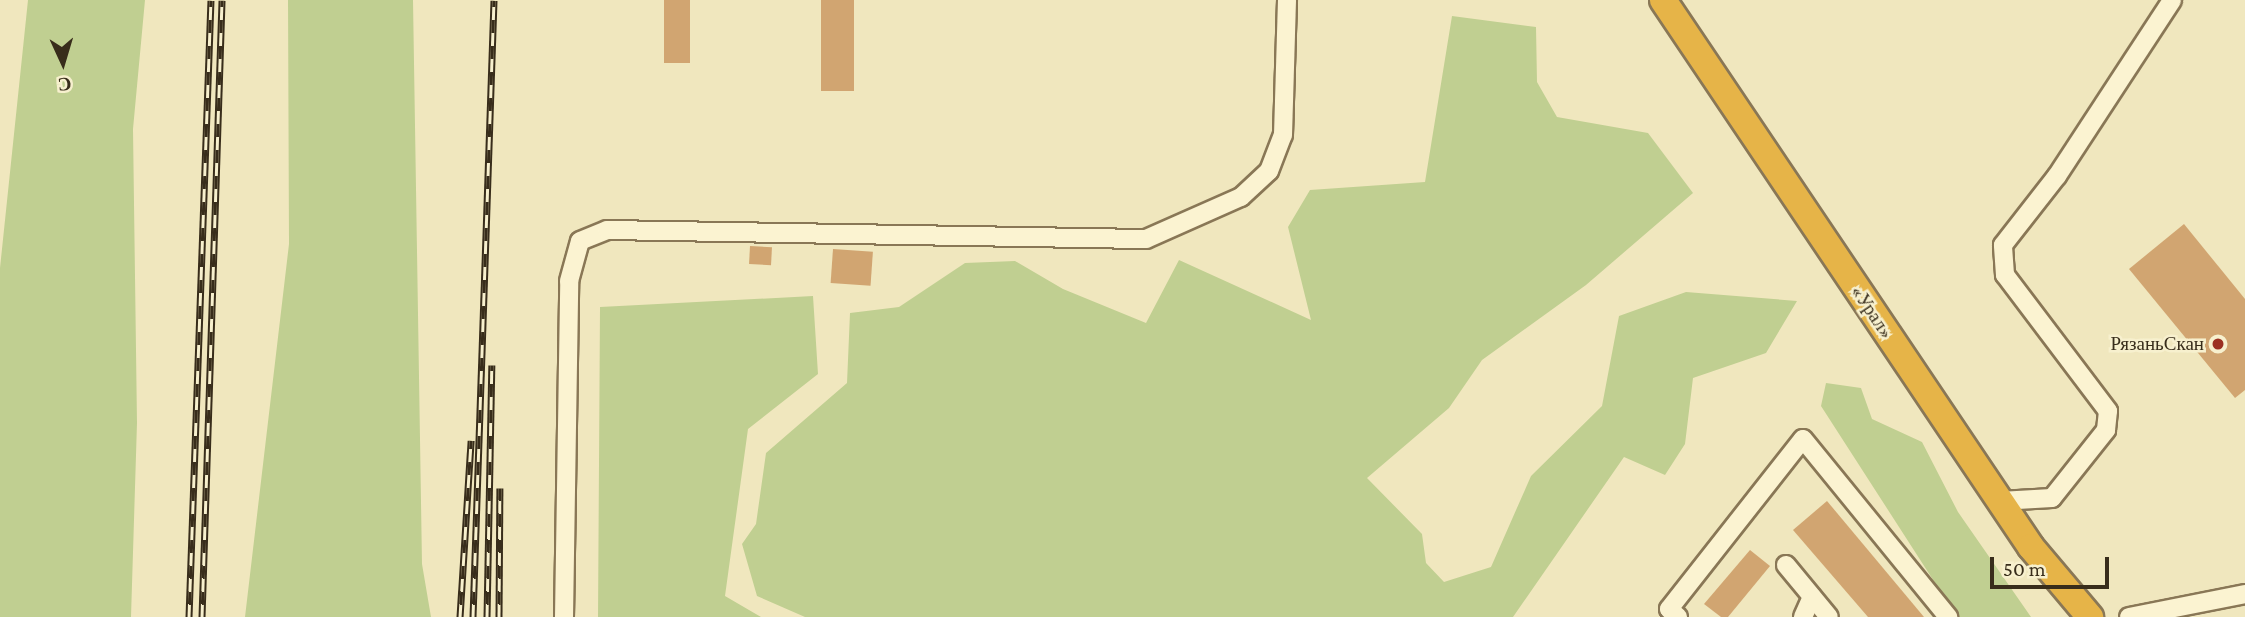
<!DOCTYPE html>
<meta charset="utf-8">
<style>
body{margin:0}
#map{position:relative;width:2245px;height:617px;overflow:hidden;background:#f0e7be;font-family:"Crimson Pro",serif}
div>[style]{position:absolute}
.green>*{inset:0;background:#c0cf91}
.building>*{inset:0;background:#d1a571;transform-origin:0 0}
.roads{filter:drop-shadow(2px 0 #897756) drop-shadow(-2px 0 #897756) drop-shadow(0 2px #897756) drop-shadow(0 -2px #897756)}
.minor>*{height:18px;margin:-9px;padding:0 9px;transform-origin:9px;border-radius:9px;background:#fbf3d1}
.highway>*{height:26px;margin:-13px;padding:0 13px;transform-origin:13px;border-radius:13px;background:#e6b448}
.rail>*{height:7px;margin-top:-3.5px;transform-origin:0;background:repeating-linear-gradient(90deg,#f7f0ce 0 13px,#382d1b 0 26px);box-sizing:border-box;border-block:2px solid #382d1b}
.dots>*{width:19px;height:19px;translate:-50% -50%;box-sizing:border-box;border:4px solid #f7f0ce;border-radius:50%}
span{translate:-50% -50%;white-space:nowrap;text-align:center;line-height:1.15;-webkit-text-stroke:5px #f7f0ce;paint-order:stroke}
.street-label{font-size:19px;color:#382d1b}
.poi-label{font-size:19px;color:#382d1b}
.right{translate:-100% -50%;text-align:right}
.north{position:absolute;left:28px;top:28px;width:70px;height:70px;-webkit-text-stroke:5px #f7f0ce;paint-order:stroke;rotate:176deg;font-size:19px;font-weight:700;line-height:28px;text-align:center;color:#382d1b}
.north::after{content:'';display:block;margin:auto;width:24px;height:32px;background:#382d1b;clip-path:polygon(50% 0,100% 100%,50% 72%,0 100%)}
.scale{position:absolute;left:1990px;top:557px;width:119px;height:32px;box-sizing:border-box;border:4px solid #382d1b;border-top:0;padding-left:9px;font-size:21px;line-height:24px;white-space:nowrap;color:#382d1b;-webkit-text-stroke:5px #f7f0ce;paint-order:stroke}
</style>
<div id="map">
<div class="green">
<i style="clip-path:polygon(28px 0,145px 0,133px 129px,137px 423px,131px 617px,0 617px,0 268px)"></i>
<i style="clip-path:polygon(288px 0,413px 0,422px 564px,431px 617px,245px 617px,289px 244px)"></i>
<i style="clip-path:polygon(1452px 16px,1536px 27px,1537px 82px,1557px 117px,1648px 133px,1693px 193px,1586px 285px,1482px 360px,1449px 408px,1367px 478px,1422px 534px,1426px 563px,1444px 582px,1491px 567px,1531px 476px,1602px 406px,1619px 316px,1686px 292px,1797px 301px,1766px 353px,1693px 378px,1685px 444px,1665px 475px,1624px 457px,1513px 617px,805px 617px,757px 596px,742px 544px,756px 524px,766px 453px,847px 383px,850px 313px,899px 307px,965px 263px,1015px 261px,1063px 289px,1146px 323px,1179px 260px,1311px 320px,1288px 227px,1310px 190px,1425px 182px)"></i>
<i style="clip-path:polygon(813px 296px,818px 374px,748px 429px,725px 596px,761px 617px,598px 617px,600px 307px)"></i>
<i style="clip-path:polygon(1826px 383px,1861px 388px,1872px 419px,1922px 442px,1958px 512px,2031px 617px,1957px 617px,1821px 406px)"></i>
</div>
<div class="building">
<i style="left:664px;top:0;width:26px;height:63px"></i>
<i style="left:821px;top:0;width:33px;height:91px"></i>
<i style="clip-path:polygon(2184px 224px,2245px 299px,2245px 390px,2235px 398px,2129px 269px)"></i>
<i style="left:750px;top:246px;width:22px;height:18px;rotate:3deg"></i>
<i style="left:833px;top:249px;width:40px;height:34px;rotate:4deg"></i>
<i style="clip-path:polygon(1827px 501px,1924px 617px,1868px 617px,1793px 530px)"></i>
<i style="clip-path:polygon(1750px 550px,1770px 566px,1728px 617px,1721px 617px,1704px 604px)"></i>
</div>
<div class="roads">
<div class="minor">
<i style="left:2000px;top:501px;width:52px;rotate:-3.3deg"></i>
<i style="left:2052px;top:498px;width:87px;rotate:-51.5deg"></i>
<i style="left:2106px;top:430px;width:19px;rotate:-84deg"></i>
<i style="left:2108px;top:411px;width:171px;rotate:-127.1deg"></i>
<i style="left:2005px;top:275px;width:30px;rotate:-94deg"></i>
<i style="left:2003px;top:245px;width:88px;rotate:-52deg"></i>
<i style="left:2057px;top:176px;width:210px;rotate:-56.8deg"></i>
<i style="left:1786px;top:565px;width:67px;rotate:50.4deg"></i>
<i style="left:564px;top:617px;width:336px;rotate:-89.1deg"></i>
<i style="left:569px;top:281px;width:41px;rotate:-74.6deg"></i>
<i style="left:580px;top:241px;width:29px;rotate:-22deg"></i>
<i style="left:607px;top:230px;width:539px;rotate:0.96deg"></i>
<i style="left:1146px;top:239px;width:104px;rotate:-23.9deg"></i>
<i style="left:1241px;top:197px;width:38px;rotate:-43deg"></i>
<i style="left:1269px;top:171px;width:39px;rotate:-69deg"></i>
<i style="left:1283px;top:135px;width:135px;rotate:-88.3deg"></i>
<i style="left:1678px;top:617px;width:12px;rotate:-138deg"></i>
<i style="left:1669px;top:609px;width:216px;rotate:-51.8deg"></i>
<i style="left:1803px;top:439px;width:230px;rotate:50.8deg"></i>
<i style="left:1803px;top:617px;width:22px;rotate:-66deg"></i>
<i style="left:2129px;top:617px;width:118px;rotate:-11.2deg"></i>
</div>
<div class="highway">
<i style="left:1663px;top:0;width:659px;rotate:56.07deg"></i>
<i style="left:2031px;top:547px;width:92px;rotate:49.9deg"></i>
</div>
</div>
<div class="rail">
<i style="left:189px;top:617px;width:617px;rotate:-87.96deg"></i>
<i style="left:202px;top:617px;width:617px;rotate:-88.14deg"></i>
<i style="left:460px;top:617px;width:177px;rotate:-86.4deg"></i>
<i style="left:473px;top:617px;width:617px;rotate:-88.05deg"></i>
<i style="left:487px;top:617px;width:252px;rotate:-88.9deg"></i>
<i style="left:499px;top:617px;width:129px;rotate:-89.6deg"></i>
</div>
<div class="dots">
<i style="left:2218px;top:344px;background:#9c3022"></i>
</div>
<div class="street-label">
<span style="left:1872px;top:312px;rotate:56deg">«Урал»</span>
</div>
<div class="poi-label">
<span class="right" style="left:2204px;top:344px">РязаньСкан</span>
</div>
<div class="north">С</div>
<div class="scale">50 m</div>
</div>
